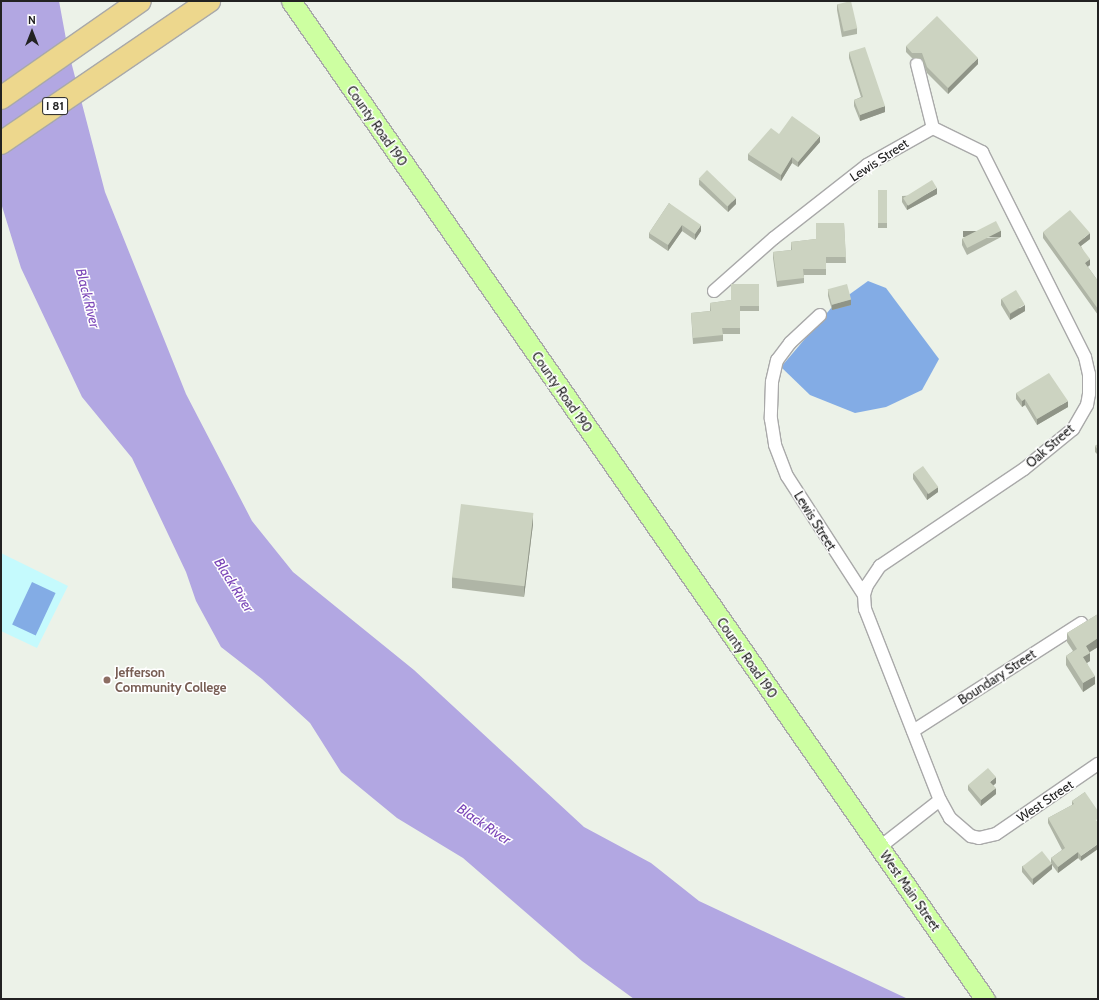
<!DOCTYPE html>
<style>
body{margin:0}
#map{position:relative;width:1099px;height:1000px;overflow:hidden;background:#ecf2e8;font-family:Cabin,sans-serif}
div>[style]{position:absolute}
.park>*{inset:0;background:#c5fafd}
.pitch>*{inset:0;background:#83ace5;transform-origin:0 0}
.water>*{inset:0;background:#b2a7e2}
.roads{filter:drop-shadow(1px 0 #a9a9a9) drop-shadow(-1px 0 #a9a9a9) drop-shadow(0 1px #a9a9a9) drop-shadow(0 -1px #a9a9a9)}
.street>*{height:12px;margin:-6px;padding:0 6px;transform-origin:6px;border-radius:6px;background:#fff}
.primary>*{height:19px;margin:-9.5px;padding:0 9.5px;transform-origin:9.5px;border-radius:9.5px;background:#cdffa1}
.highway>*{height:22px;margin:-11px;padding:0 11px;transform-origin:11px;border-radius:11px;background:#edd78d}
.wall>*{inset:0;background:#afb5a6;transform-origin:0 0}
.shaded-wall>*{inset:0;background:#8f9487;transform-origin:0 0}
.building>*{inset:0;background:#ccd3c1;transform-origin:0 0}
.dots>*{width:11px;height:11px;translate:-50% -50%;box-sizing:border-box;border:2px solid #fff;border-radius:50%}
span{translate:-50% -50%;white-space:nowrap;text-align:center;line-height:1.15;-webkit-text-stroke:3px #fff;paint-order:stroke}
.shield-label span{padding:1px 3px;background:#fff;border:1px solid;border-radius:3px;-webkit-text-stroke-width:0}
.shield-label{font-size:12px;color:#222;font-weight:700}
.street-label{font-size:13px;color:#222}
.education-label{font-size:13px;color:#785e54;font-weight:700}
.left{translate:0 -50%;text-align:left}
.water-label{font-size:14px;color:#7c47b8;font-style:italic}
.frame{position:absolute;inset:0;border:2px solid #222;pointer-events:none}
.north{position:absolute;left:12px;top:12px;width:40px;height:40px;-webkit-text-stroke:3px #fff;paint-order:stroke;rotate:0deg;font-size:11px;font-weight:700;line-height:16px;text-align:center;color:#222}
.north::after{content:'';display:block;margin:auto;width:14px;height:18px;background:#222;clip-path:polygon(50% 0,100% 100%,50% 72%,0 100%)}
</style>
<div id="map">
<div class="park">
<i style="clip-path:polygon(1px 553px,68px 586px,37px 648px,1px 631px)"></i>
</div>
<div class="pitch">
<i style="clip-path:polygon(868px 281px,886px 288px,939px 359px,922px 390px,886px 407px,855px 413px,810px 395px,781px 367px,832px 307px)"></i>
<i style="left:32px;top:582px;width:26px;height:47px;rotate:25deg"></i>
</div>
<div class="water">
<i style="clip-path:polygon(1px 1px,59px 1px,68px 50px,105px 192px,186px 394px,252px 521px,293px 572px,414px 670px,584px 827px,651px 863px,699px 901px,908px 999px,634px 999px,582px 961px,463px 858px,397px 818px,341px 772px,310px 723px,262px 679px,221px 647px,196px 601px,186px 572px,132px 458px,82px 397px,21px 268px,1px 203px)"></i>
</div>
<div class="roads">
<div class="street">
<i style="left:917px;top:64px;width:66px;rotate:76deg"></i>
<i style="left:714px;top:291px;width:80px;rotate:-41.5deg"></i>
<i style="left:774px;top:238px;width:118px;rotate:-38.1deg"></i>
<i style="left:867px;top:165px;width:76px;rotate:-29.3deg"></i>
<i style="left:933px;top:128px;width:55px;rotate:26.1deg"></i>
<i style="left:982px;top:152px;width:229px;rotate:63.3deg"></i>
<i style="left:1085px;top:357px;width:17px;rotate:77deg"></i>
<i style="left:1089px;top:374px;width:20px;rotate:90deg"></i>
<i style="left:1089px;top:394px;width:11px;rotate:100deg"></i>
<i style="left:1087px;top:405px;width:28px;rotate:120deg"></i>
<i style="left:1073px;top:429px;width:63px;rotate:140.8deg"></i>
<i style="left:1024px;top:469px;width:174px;rotate:146deg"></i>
<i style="left:880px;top:566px;width:23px;rotate:124deg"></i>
<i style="left:867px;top:585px;width:10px;rotate:107deg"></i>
<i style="left:820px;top:315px;width:41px;rotate:137deg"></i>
<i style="left:790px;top:343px;width:21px;rotate:127deg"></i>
<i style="left:777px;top:360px;width:23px;rotate:103deg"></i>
<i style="left:772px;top:382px;width:37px;rotate:92deg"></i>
<i style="left:771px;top:419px;width:26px;rotate:81deg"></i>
<i style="left:775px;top:445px;width:33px;rotate:69deg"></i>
<i style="left:787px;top:476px;width:142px;rotate:57.1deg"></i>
<i style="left:864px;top:595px;width:14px;rotate:86deg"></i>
<i style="left:865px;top:609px;width:205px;rotate:68.6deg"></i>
<i style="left:940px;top:800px;width:21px;rotate:61deg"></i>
<i style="left:950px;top:818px;width:28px;rotate:41deg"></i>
<i style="left:971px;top:836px;width:8px;rotate:14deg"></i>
<i style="left:979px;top:838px;width:17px;rotate:-13deg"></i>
<i style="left:996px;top:834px;width:124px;rotate:-34.5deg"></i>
<i style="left:913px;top:731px;width:200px;rotate:-32.7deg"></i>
<i style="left:880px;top:847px;width:76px;rotate:-38.1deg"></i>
</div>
<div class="primary">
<i style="left:291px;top:1px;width:1216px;rotate:55.19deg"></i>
</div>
<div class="highway">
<i style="left:1px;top:98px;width:169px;rotate:-34.9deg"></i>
<i style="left:1px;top:143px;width:252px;rotate:-34.3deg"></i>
</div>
</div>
<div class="wall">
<i style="clip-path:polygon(837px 4px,857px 28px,857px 34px,842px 37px,837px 10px)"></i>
<i style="clip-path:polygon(906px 46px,978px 64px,948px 94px,927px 73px,922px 59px,912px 58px,906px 52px)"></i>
<i style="clip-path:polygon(849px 52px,885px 112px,860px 121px,854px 106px,854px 100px,861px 97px,849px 58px)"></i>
<i style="clip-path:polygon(779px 134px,820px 142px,798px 167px,792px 163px,781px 181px,748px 160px,748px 154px)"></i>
<i style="clip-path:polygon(699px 179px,736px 204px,728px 212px,699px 185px)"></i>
<i style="left:878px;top:190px;width:9px;height:38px"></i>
<i style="clip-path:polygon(937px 194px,907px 210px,902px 202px,902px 196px)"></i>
<i style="clip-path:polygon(669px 203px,701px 231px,695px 240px,682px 231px,668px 251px,649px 238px,649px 233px)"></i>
<i style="clip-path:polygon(844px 223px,846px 263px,826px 263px,826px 275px,804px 275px,804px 283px,777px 287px,773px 258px,773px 252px,791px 250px,791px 242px,816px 239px)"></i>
<i style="clip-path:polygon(1043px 232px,1090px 239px,1081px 246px,1090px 265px,1088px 267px,1098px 281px,1098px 315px,1043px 238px)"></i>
<i style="clip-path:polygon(1001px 237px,967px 255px,962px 245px,962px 239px)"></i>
<i style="clip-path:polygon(759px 284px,759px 311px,740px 311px,740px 334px,723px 334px,723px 341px,693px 344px,691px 313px,710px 311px,710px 303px,731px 300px)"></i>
<i style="clip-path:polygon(828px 290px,851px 305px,832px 310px,828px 296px)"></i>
<i style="clip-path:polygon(1001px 299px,1025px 311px,1010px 320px,1001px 305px)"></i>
<i style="clip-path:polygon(1016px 393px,1068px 407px,1037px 425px,1025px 405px,1022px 407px,1016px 399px)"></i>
<i style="clip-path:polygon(1098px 444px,1098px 455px,1095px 452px,1095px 446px)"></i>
<i style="clip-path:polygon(913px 473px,938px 492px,927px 500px,913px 479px)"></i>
<i style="clip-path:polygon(533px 524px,524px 597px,452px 588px,452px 577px)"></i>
<i style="clip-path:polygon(1098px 614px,1098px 647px,1090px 652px,1090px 661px,1087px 663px,1095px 684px,1083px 692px,1066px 665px,1066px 656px,1073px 651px,1067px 642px,1067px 633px)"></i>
<i style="clip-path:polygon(996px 783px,993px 786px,996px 794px,981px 806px,968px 790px,968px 785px)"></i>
<i style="clip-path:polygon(1085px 792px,1081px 861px,1078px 858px,1058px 873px,1052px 865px,1052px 869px,1033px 885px,1022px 872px,1022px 866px,1051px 863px,1051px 858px,1062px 850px,1048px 823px,1048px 818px,1072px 805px,1072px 801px)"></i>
</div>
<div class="shaded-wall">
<i style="clip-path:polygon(978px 58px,978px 64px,948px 94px,948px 88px)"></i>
<i style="clip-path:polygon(885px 106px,885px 112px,860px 121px,860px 115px)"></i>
<i style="clip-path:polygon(820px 136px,820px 142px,798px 167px,798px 162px)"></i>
<i style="clip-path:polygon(792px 157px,792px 163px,781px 181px,781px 175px)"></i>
<i style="clip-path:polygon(937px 188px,937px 194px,907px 210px,907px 205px)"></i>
<i style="clip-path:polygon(736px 198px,736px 204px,728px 212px,728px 206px)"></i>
<i style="clip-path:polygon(682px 225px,682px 231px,668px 251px,668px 245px)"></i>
<i style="clip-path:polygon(701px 225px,701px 231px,695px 240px,695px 234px)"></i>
<i style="left:1001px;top:231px;width:6px;height:38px;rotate:90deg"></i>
<i style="clip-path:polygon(1090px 233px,1090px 239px,1078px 248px,1078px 243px)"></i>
<i style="clip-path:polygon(1090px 259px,1090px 265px,1085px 268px,1085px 263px)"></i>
<i style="clip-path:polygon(851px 299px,851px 305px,832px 310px,832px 305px)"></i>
<i style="clip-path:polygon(1025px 305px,1025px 311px,1010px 320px,1010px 314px)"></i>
<i style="clip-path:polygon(1025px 399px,1025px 405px,1022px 407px,1022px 401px)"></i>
<i style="clip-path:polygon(1068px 401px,1068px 407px,1037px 425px,1037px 419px)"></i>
<i style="clip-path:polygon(938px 487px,938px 492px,927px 500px,927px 494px)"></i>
<i style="clip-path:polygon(533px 513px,533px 524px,524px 597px,524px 585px)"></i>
<i style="clip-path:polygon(1098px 638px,1098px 647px,1086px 654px,1086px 646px)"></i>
<i style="clip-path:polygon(1090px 653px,1090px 661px,1083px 665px,1083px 657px)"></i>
<i style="clip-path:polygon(1095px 676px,1095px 684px,1083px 692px,1083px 683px)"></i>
<i style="clip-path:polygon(996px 777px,996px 783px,990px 788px,990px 782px)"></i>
<i style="clip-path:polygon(996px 788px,996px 794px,981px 806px,981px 800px)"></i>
<i style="clip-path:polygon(1098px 844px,1098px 849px,1081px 861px,1081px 856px)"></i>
<i style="clip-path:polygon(1078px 852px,1078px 858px,1058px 873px,1058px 867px)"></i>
<i style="clip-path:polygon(1052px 864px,1052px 869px,1033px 885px,1033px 879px)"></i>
</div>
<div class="building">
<i style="left:851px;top:1px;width:28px;height:14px;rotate:77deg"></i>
<i style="clip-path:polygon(937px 16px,978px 58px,948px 88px,927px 67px,922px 53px,912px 53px,906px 46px)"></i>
<i style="clip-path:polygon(865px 47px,885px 106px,860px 115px,854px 100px,863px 97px,849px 52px)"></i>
<i style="clip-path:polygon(792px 116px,820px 136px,798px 162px,792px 157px,781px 175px,748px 154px,771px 128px,779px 134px)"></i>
<i style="left:707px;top:170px;width:40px;height:12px;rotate:44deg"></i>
<i style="left:932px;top:180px;width:9px;height:34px;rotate:58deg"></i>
<i style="left:878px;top:190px;width:9px;height:33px"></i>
<i style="clip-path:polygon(669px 203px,701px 225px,695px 234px,682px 225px,668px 245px,649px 233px)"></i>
<i style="clip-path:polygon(1070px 210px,1090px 233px,1078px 243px,1090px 259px,1085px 263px,1098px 281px,1098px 309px,1043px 232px)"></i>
<i style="left:996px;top:221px;width:11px;height:38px;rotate:63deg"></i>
<i style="clip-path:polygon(816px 223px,844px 223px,846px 257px,826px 257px,826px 269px,803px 269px,804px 278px,777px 281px,773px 252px,792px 250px,791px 242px,816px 239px)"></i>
<i style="clip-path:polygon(731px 284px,759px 284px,759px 306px,740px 306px,740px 328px,722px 328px,723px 335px,693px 338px,691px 313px,711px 311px,710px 303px,731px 300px)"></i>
<i style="left:847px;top:284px;width:16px;height:20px;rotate:75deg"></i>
<i style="left:1016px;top:290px;width:17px;height:17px;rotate:59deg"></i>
<i style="clip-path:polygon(1049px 373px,1068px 401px,1037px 419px,1025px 399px,1022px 401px,1016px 393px)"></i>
<i style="clip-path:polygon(1098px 444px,1098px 450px,1095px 446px)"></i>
<i style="left:923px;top:466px;width:26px;height:12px;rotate:54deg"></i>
<i style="left:461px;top:504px;width:73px;height:74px;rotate:7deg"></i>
<i style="clip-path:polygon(1098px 614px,1098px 638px,1086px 646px,1090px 653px,1083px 657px,1095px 676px,1083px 683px,1066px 656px,1077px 649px,1067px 633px)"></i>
<i style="clip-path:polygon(988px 768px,996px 777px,990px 782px,996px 788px,981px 800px,968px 785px)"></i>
<i style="clip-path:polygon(1085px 792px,1098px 811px,1098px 819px,1096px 820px,1098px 823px,1098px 844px,1081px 856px,1078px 852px,1058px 867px,1051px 858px,1065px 848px,1048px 818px,1074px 804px,1072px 801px)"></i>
<i style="left:1042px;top:851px;width:16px;height:25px;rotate:52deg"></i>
</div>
<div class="dots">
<i style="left:107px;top:680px;background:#8d6e63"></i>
</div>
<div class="shield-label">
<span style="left:55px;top:106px">I 81</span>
</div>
<div class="street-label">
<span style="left:377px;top:126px;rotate:55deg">County Road 190</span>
<span style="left:879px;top:160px;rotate:-33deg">Lewis Street</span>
<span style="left:562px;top:392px;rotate:55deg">County Road 190</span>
<span style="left:1050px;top:446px;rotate:-41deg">Oak Street</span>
<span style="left:815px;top:521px;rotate:58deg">Lewis Street</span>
<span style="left:747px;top:658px;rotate:55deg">County Road 190</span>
<span style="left:997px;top:677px;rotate:-33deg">Boundary Street</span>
<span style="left:1045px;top:801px;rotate:-34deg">West Street</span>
<span style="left:910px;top:891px;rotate:55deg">West Main Street</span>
</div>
<div class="education-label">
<span class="left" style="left:115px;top:680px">Jefferson<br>Community College</span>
</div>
<div class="water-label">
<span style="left:88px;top:298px;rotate:76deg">Black River</span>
<span style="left:234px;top:585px;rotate:58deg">Black River</span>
<span style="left:484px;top:824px;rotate:34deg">Black River</span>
</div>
<div class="frame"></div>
<div class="north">N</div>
</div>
